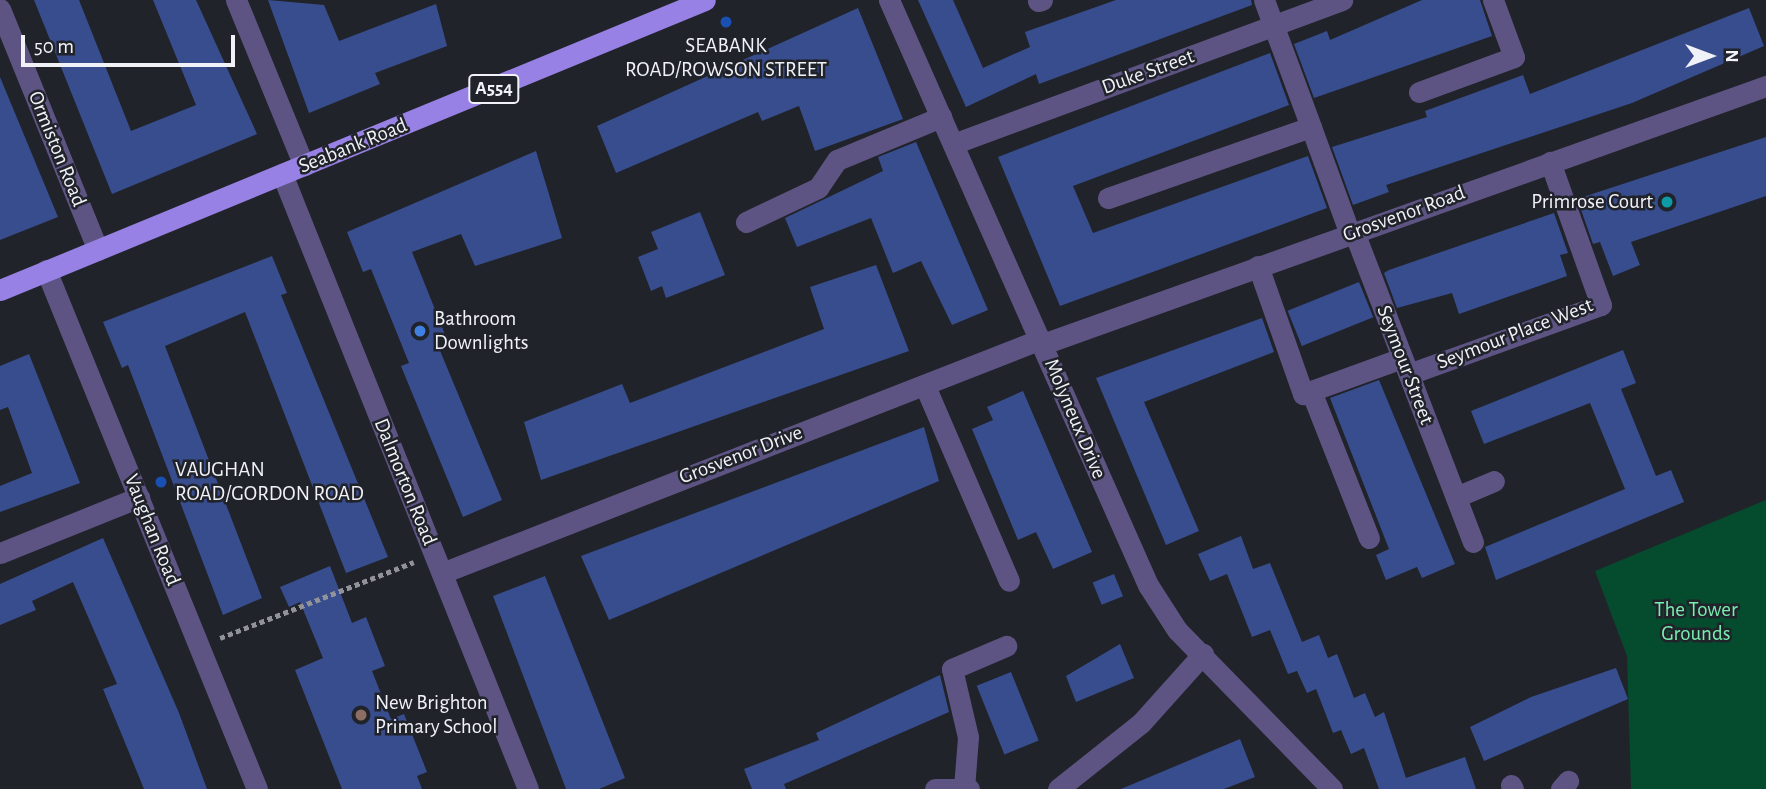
<!DOCTYPE html>
<style>
body{margin:0}
#map{position:relative;width:1766px;height:789px;overflow:hidden;background:#20232a;font-family:"Alegreya Sans",sans-serif}
div>[style]{position:absolute}
.green>*{inset:0;background:#054c2e}
.building>*{inset:0;background:#384d8e;transform-origin:0 0}
.path>*{height:4.5px;margin-top:-2.25px;transform-origin:0;background:repeating-linear-gradient(90deg,#919399 0 5px,transparent 0 8.5px)}
.minor>*{height:21px;margin:-10.5px;padding:0 10.5px;transform-origin:10.5px;border-radius:10.5px;background:#5e5483}
.major>*{height:21px;margin:-10.5px;padding:0 10.5px;transform-origin:10.5px;border-radius:10.5px;background:#9881e4}
.dots>*{width:19px;height:19px;translate:-50% -50%;box-sizing:border-box;border:4px solid #20232a;border-radius:50%}
span{translate:-50% -50%;white-space:nowrap;text-align:center;line-height:1.15;-webkit-text-stroke:5px #20232a;paint-order:stroke}
.shield-label span{padding:2px 5px;background:#20232a;border:2px solid;border-radius:5px;-webkit-text-stroke-width:0}
.shield-label{font-size:19px;color:#f0f2f7;font-weight:700}
.poi-label{font-size:21px;color:#f0f2f7}
.right{translate:-100% -50%;text-align:right}
.left{translate:0 -50%;text-align:left}
.street-label{font-size:21px;color:#f0f2f7}
.park-label{font-size:21px;color:#78eeb0}
.north{position:absolute;left:1675px;top:21px;width:70px;height:70px;-webkit-text-stroke:5px #20232a;paint-order:stroke;rotate:90deg;font-size:19px;font-weight:700;line-height:28px;text-align:center;color:#f0f2f7}
.north::after{content:'';display:block;margin:auto;width:24px;height:32px;background:#f0f2f7;clip-path:polygon(50% 0,100% 100%,50% 72%,0 100%)}
.scale{position:absolute;left:21px;top:35px;width:214px;height:32px;box-sizing:border-box;border:4px solid #f0f2f7;border-top:0;padding-left:9px;font-size:21px;line-height:24px;white-space:nowrap;color:#f0f2f7;-webkit-text-stroke:5px #20232a;paint-order:stroke}
</style>
<div id="map">
<div class="green">
<i style="clip-path:polygon(1766px 500px,1766px 789px,1631px 789px,1627px 656px,1595px 571px)"></i>
</div>
<div class="building">
<i style="clip-path:polygon(34px 0,79px 0,131px 131px,196px 105px,153px 0,196px 0,257px 134px,112px 194px)"></i>
<i style="clip-path:polygon(268px 0,324px 5px,339px 41px,436px 4px,447px 46px,375px 73px,380px 84px,309px 113px)"></i>
<i style="clip-path:polygon(918px 0,953px 0,983px 68px,1030px 47px,1025px 32px,1116px 0,1251px 0,1252px 5px,1039px 84px,1036px 74px,966px 107px)"></i>
<i style="clip-path:polygon(1422px 0,1480px 0,1492px 36px,1314px 98px,1294px 44px,1327px 31px,1330px 40px)"></i>
<i style="clip-path:polygon(858px 8px,903px 119px,815px 151px,799px 106px,762px 121px,758px 112px,616px 173px,597px 126px)"></i>
<i style="clip-path:polygon(1749px 8px,1764px 46px,1632px 103px,1386px 185px,1389px 192px,1353px 205px,1332px 147px,1427px 117px,1425px 111px,1523px 75px,1530px 94px)"></i>
<i style="clip-path:polygon(1270px 53px,1289px 105px,1073px 186px,1093px 233px,1308px 156px,1327px 208px,1060px 306px,998px 157px)"></i>
<i style="clip-path:polygon(0 77px,58px 217px,0 240px)"></i>
<i style="clip-path:polygon(1766px 137px,1766px 196px,1631px 242px,1640px 265px,1613px 276px,1600px 242px,1593px 244px,1579px 204px,1583px 197px)"></i>
<i style="clip-path:polygon(916px 142px,988px 310px,952px 325px,921px 261px,893px 273px,871px 218px,797px 247px,785px 218px,883px 171px,878px 157px)"></i>
<i style="clip-path:polygon(536px 151px,562px 238px,475px 266px,461px 234px,412px 252px,446px 337px,436px 341px,502px 500px,463px 517px,401px 366px,409px 363px,371px 269px,363px 272px,347px 232px)"></i>
<i style="clip-path:polygon(700px 212px,725px 275px,666px 298px,662px 286px,651px 291px,638px 257px,658px 249px,651px 232px)"></i>
<i style="clip-path:polygon(1554px 213px,1568px 253px,1560px 255px,1567px 276px,1459px 314px,1452px 293px,1397px 308px,1384px 273px,1389px 270px)"></i>
<i style="clip-path:polygon(272px 256px,287px 293px,281px 295px,388px 557px,346px 573px,245px 312px,165px 346px,262px 598px,223px 615px,128px 365px,122px 368px,103px 322px)"></i>
<i style="clip-path:polygon(876px 265px,909px 351px,541px 480px,524px 422px,622px 384px,630px 403px,824px 329px,810px 287px)"></i>
<i style="left:1359px;top:282px;width:38px;height:77px;rotate:68deg"></i>
<i style="clip-path:polygon(1262px 318px,1274px 352px,1144px 402px,1199px 531px,1166px 545px,1096px 378px)"></i>
<i style="clip-path:polygon(1623px 350px,1636px 383px,1621px 389px,1656px 476px,1671px 470px,1684px 502px,1496px 580px,1485px 547px,1625px 489px,1590px 403px,1484px 444px,1471px 411px)"></i>
<i style="clip-path:polygon(29px 354px,80px 483px,0 512px,0 486px,32px 473px,8px 407px,0 410px,0 366px)"></i>
<i style="clip-path:polygon(1379px 380px,1455px 564px,1422px 578px,1417px 567px,1386px 580px,1376px 555px,1389px 549px,1330px 398px)"></i>
<i style="clip-path:polygon(1023px 391px,1092px 552px,1053px 569px,1036px 532px,1018px 540px,972px 429px,993px 420px,987px 407px)"></i>
<i style="clip-path:polygon(924px 427px,939px 481px,609px 620px,581px 556px)"></i>
<i style="clip-path:polygon(1241px 536px,1253px 569px,1270px 563px,1302px 642px,1319px 635px,1328px 658px,1337px 654px,1354px 698px,1365px 693px,1375px 717px,1384px 712px,1406px 778px,1465px 757px,1476px 789px,1379px 789px,1364px 748px,1351px 754px,1341px 730px,1333px 733px,1316px 689px,1307px 693px,1297px 671px,1288px 674px,1270px 630px,1252px 637px,1227px 574px,1210px 581px,1198px 554px)"></i>
<i style="clip-path:polygon(103px 538px,179px 713px,207px 789px,144px 789px,103px 689px,117px 684px,73px 582px,32px 601px,36px 610px,0 625px,0 584px)"></i>
<i style="clip-path:polygon(330px 566px,352px 623px,366px 617px,385px 666px,372px 671px,391px 719px,404px 714px,427px 772px,417px 776px,422px 789px,342px 789px,295px 670px,323px 658px,300px 602px,289px 607px,280px 587px)"></i>
<i style="left:1114px;top:574px;width:24px;height:23px;rotate:68deg"></i>
<i style="clip-path:polygon(545px 576px,625px 778px,599px 789px,566px 789px,493px 596px)"></i>
<i style="clip-path:polygon(1120px 644px,1134px 678px,1076px 702px,1066px 676px)"></i>
<i style="clip-path:polygon(1616px 668px,1628px 699px,1484px 761px,1470px 727px,1531px 697px)"></i>
<i style="left:1011px;top:672px;width:74px;height:37px;rotate:68deg"></i>
<i style="clip-path:polygon(940px 675px,949px 712px,784px 784px,786px 789px,752px 789px,744px 769px,819px 740px,816px 733px)"></i>
<i style="clip-path:polygon(1240px 739px,1255px 777px,1224px 789px,1121px 789px)"></i>
</div>
<div class="path">
<i style="left:220px;top:638px;width:208px;rotate:-21.4deg"></i>
</div>
<div class="minor">
<i style="left:236px;top:0;width:179px;rotate:67.7deg"></i>
<i style="left:889px;top:0;width:640px;rotate:66.12deg"></i>
<i style="left:1148px;top:585px;width:54px;rotate:57.2deg"></i>
<i style="left:1177px;top:630px;width:222px;rotate:45.7deg"></i>
<i style="left:1038px;top:1px;width:4px;rotate:-14deg"></i>
<i style="left:0;top:9px;width:260px;rotate:67.9deg"></i>
<i style="left:1419px;top:92px;width:101px;rotate:-20.2deg"></i>
<i style="left:1514px;top:57px;width:61px;rotate:-110.2deg"></i>
<i style="left:1311px;top:127px;width:114px;rotate:70deg"></i>
<i style="left:953px;top:144px;width:415px;rotate:-20.3deg"></i>
<i style="left:282px;top:174px;width:662px;rotate:68.2deg"></i>
<i style="left:1108px;top:198px;width:215px;rotate:-19.3deg"></i>
<i style="left:1311px;top:127px;width:135px;rotate:-110.3deg"></i>
<i style="left:746px;top:222px;width:80px;rotate:-25.3deg"></i>
<i style="left:818px;top:188px;width:34px;rotate:-56deg"></i>
<i style="left:837px;top:160px;width:113px;rotate:-22.5deg"></i>
<i style="left:1354px;top:232px;width:332px;rotate:69deg"></i>
<i style="left:1258px;top:266px;width:136px;rotate:70.6deg"></i>
<i style="left:1303px;top:394px;width:9px;rotate:-21deg"></i>
<i style="left:1311px;top:391px;width:158px;rotate:68.5deg"></i>
<i style="left:46px;top:270px;width:560px;rotate:67.88deg"></i>
<i style="left:1043px;top:344px;width:768px;rotate:-19.64deg"></i>
<i style="left:1409px;top:374px;width:204px;rotate:-19.8deg"></i>
<i style="left:1601px;top:305px;width:152px;rotate:-109.6deg"></i>
<i style="left:925px;top:386px;width:212px;rotate:66.7deg"></i>
<i style="left:1311px;top:391px;width:97px;rotate:-19.9deg"></i>
<i style="left:1456px;top:497px;width:41px;rotate:-22.8deg"></i>
<i style="left:0;top:553px;width:150px;rotate:-21.9deg"></i>
<i style="left:442px;top:573px;width:643px;rotate:-21.34deg"></i>
<i style="left:1511px;top:785px;width:4px;rotate:63deg"></i>
<i style="left:964px;top:788px;width:51px;rotate:-85.5deg"></i>
<i style="left:968px;top:737px;width:70px;rotate:-103.2deg"></i>
<i style="left:952px;top:669px;width:59px;rotate:-23.1deg"></i>
<i style="left:935px;top:789px;width:34px"></i>
<i style="left:1058px;top:789px;width:106px;rotate:-38.5deg"></i>
<i style="left:1141px;top:723px;width:93px;rotate:-48.1deg"></i>
<i style="left:1561px;top:789px;width:11px;rotate:-49deg"></i>
</div>
<div class="major">
<i style="left:0;top:290px;width:762px;rotate:-22.36deg"></i>
</div>
<div class="dots">
<i style="left:726px;top:22px;background:#1a4fb4"></i>
<i style="left:1667px;top:202px;background:#0f9aa8"></i>
<i style="left:420px;top:331px;background:#3f7fe0"></i>
<i style="left:161px;top:482px;background:#1a4fb4"></i>
<i style="left:361px;top:715px;background:#8d6e63"></i>
</div>
<div class="shield-label">
<span style="left:494px;top:89px">A554</span>
</div>
<div class="poi-label">
<span style="left:726px;top:58px">SEABANK<br>ROAD/ROWSON STREET</span>
<span class="right" style="left:1653px;top:202px">Primrose Court</span>
<span class="left" style="left:434px;top:331px">Bathroom<br>Downlights</span>
<span class="left" style="left:175px;top:482px">VAUGHAN<br>ROAD/GORDON ROAD</span>
<span class="left" style="left:375px;top:715px">New Brighton<br>Primary School</span>
</div>
<div class="street-label">
<span style="left:1148px;top:72px;rotate:-20deg">Duke Street</span>
<span style="left:353px;top:146px;rotate:-22deg">Seabank Road</span>
<span style="left:57px;top:149px;rotate:68deg">Ormiston Road</span>
<span style="left:1404px;top:214px;rotate:-20deg">Grosvenor Road</span>
<span style="left:1515px;top:334px;rotate:-21deg">Seymour Place West</span>
<span style="left:1405px;top:365px;rotate:69deg">Seymour Street</span>
<span style="left:1075px;top:419px;rotate:67deg">Molyneux Drive</span>
<span style="left:741px;top:455px;rotate:-21deg">Grosvenor Drive</span>
<span style="left:405px;top:482px;rotate:68deg">Dalmorton Road</span>
<span style="left:152px;top:530px;rotate:68deg">Vaughan Road</span>
</div>
<div class="park-label">
<span style="left:1696px;top:622px">The Tower<br>Grounds</span>
</div>
<div class="north">N</div>
<div class="scale">50 m</div>
</div>
